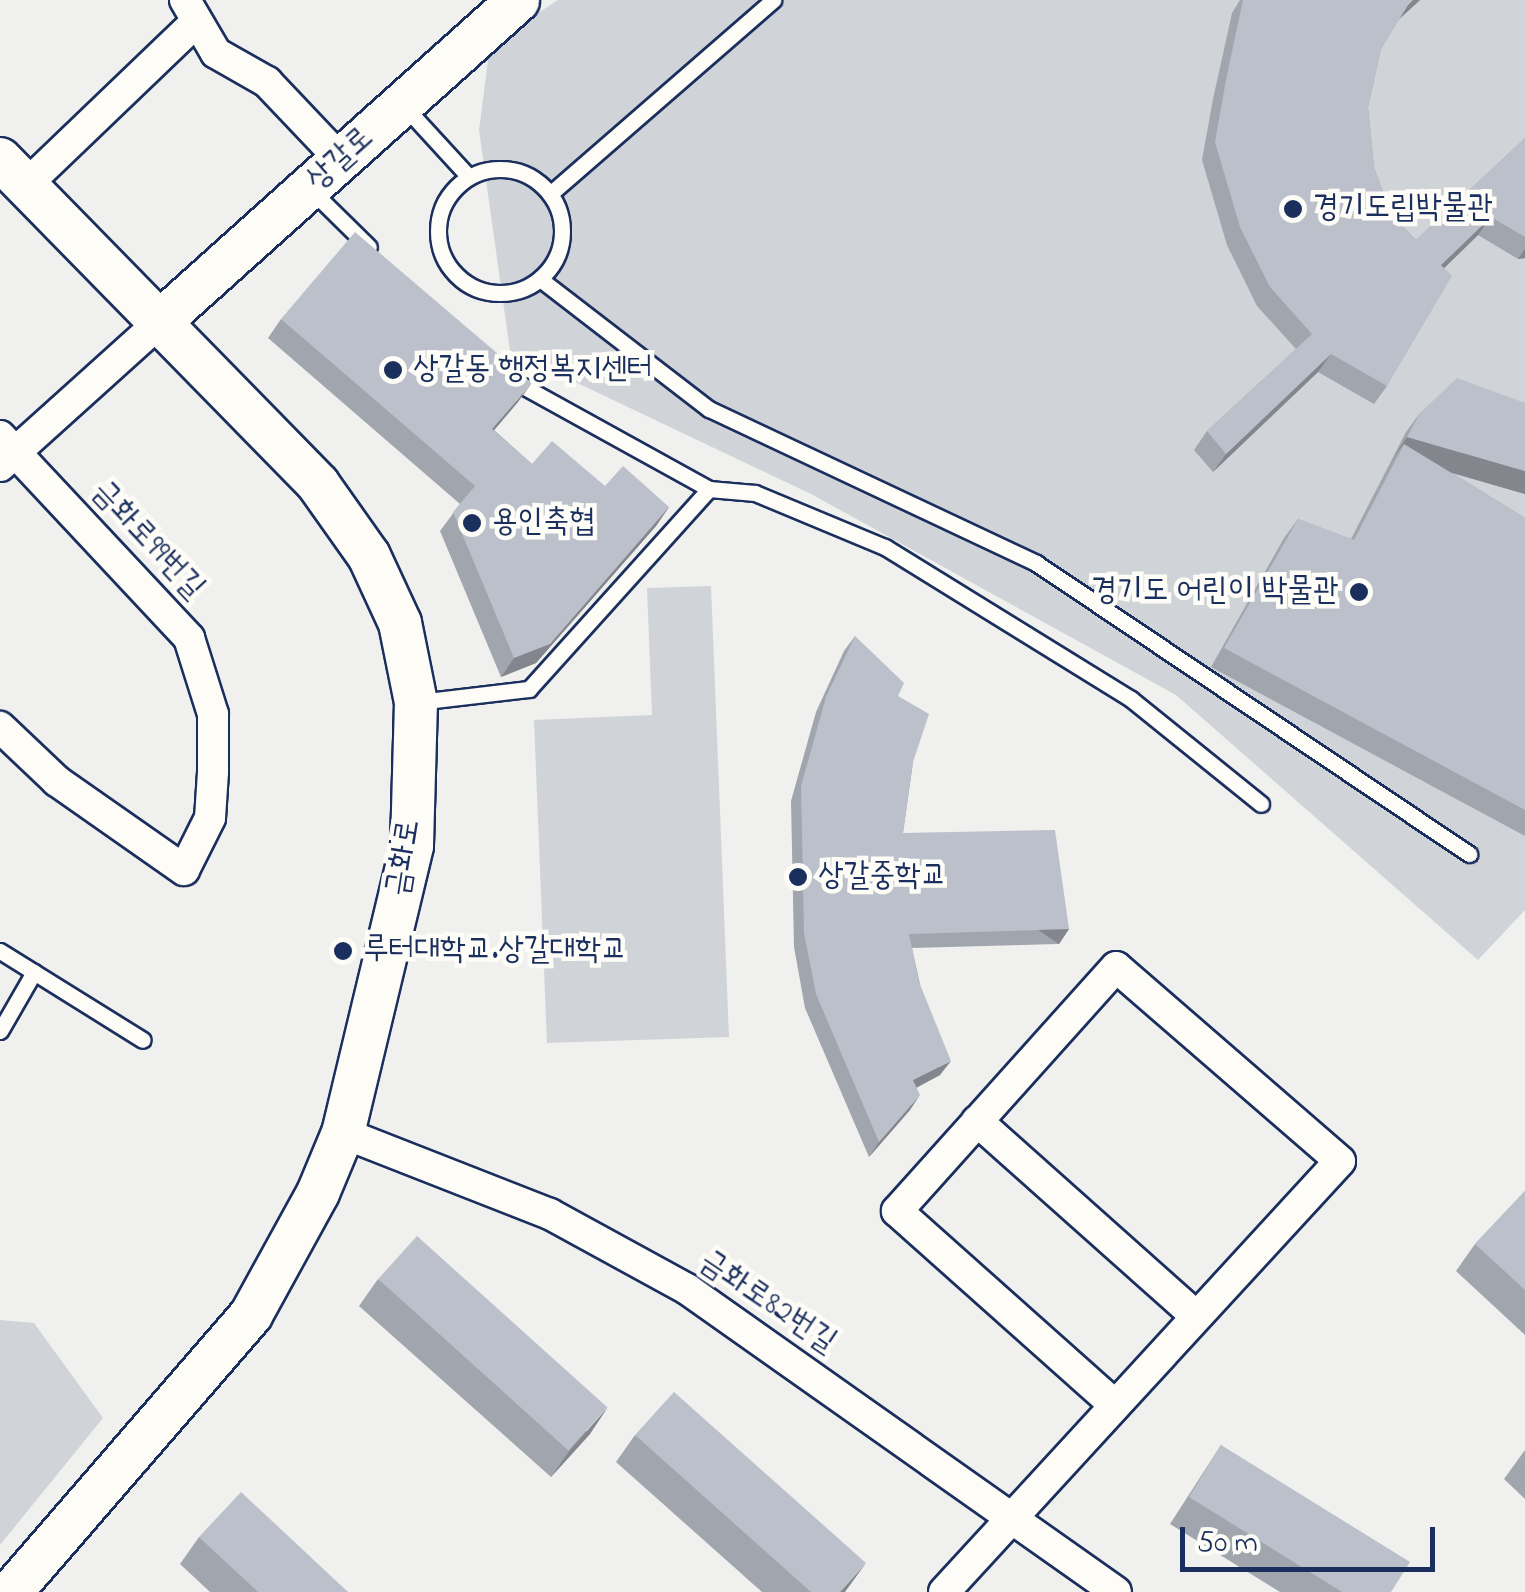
<!DOCTYPE html>
<meta charset="utf-8">
<style>
body{margin:0}
#map{position:relative;width:1525px;height:1592px;overflow:hidden;background:#f0f0ee;font-family:"Indie Flower","Poor Story",sans-serif}
div>[style]{position:absolute}
.green>*{inset:0;background:#d0d3d8}
.roads{filter:drop-shadow(2px 0 #1b2f5e) drop-shadow(-2px 0 #1b2f5e) drop-shadow(0 2px #1b2f5e) drop-shadow(0 -2px #1b2f5e)}
.lane>*{height:15px;margin:-7.5px;padding:0 7.5px;transform-origin:7.5px;border-radius:7.5px;background:#fdfcf7}
.lane>.ring{margin:-7.5px;padding:0;box-sizing:content-box;background:none;border:15px solid #fdfcf7;border-radius:50%}
.street>*{height:30px;margin:-15px;padding:0 15px;transform-origin:15px;border-radius:15px;background:#fdfcf7}
.secondary>*{height:42px;margin:-21px;padding:0 21px;transform-origin:21px;border-radius:21px;background:#fdfcf7}
.wall>*{inset:0;background:#a1a5ae}
.shaded-wall>*{inset:0;background:#83868d;transform-origin:0 0}
.building>*{inset:0;background:#bbc0ca;transform-origin:0 0}
.dots>*{width:28px;height:28px;translate:-50% -50%;box-sizing:border-box;border:5px solid #fdfcf7;border-radius:50%}
span{translate:-50% -50%;white-space:nowrap;text-align:center;line-height:1.15;-webkit-text-stroke:9px #fdfcf7;paint-order:stroke}
.street-label{font-size:32px;color:#1b2f5e}
.poi-label{font-size:32px;color:#1b2f5e}
.left{translate:0 -50%;text-align:left}
.right{translate:-100% -50%;text-align:right}
.scale{position:absolute;left:1180px;top:1527px;width:255px;height:45px;box-sizing:border-box;border:5px solid #1b2f5e;border-top:0;padding-left:12px;font-size:30px;line-height:35px;white-space:nowrap;color:#1b2f5e;-webkit-text-stroke:8px #fdfcf7;paint-order:stroke}
</style>
<div id="map">
<div class="green">
<i style="clip-path:polygon(558px 0,1525px 0,1525px 910px,1478px 960px,1176px 695px,811px 494px,510px 351px,479px 130px,490px 45px)"></i>
<i style="clip-path:polygon(711px 586px,729px 1037px,547px 1043px,534px 720px,652px 715px,647px 588px)"></i>
<i style="clip-path:polygon(0 1320px,34px 1323px,103px 1418px,0 1545px)"></i>
</div>
<div class="roads">
<div class="lane">
<i style="left:404px;top:106px;width:96px;rotate:47.5deg"></i>
<i class="ring" style="left:438px;top:169px;width:109px;height:109px"></i>
<i style="left:311px;top:190px;width:81px;rotate:44.5deg"></i>
<i style="left:550px;top:194px;width:296px;rotate:-41deg"></i>
<i style="left:540px;top:279px;width:213px;rotate:37.6deg"></i>
<i style="left:709px;top:409px;width:361px;rotate:25.2deg"></i>
<i style="left:1036px;top:563px;width:522px;rotate:33.9deg"></i>
<i style="left:510px;top:379px;width:227px;rotate:28.9deg"></i>
<i style="left:709px;top:489px;width:46px;rotate:5deg"></i>
<i style="left:755px;top:493px;width:141px;rotate:22.6deg"></i>
<i style="left:885px;top:547px;width:289px;rotate:31.7deg"></i>
<i style="left:1131px;top:699px;width:167px;rotate:38.9deg"></i>
<i style="left:418px;top:702px;width:112px;rotate:-6.7deg"></i>
<i style="left:529px;top:689px;width:269px;rotate:-48deg"></i>
<i style="left:0;top:951px;width:168px;rotate:31.9deg"></i>
<i style="left:0;top:1031px;width:68px;rotate:-60deg"></i>
</div>
<div class="street">
<i style="left:185px;top:0;width:61px;rotate:59.7deg"></i>
<i style="left:216px;top:53px;width:59px;rotate:29.6deg"></i>
<i style="left:267px;top:82px;width:108px;rotate:46.5deg"></i>
<i style="left:25px;top:186px;width:238px;rotate:-43.8deg"></i>
<i style="left:0;top:436px;width:277px;rotate:46.9deg"></i>
<i style="left:189px;top:638px;width:80px;rotate:72.5deg"></i>
<i style="left:213px;top:714px;width:58px;rotate:90deg"></i>
<i style="left:213px;top:772px;width:46px;rotate:93.7deg"></i>
<i style="left:210px;top:818px;width:58px;rotate:116.6deg"></i>
<i style="left:184px;top:870px;width:155px;rotate:-145deg"></i>
<i style="left:57px;top:781px;width:79px;rotate:-136.5deg"></i>
<i style="left:0;top:466px;width:219px;rotate:-42deg"></i>
<i style="left:977px;top:1121px;width:293px;rotate:41.7deg"></i>
<i style="left:343px;top:1133px;width:222px;rotate:21.4deg"></i>
<i style="left:550px;top:1214px;width:156px;rotate:28.7deg"></i>
<i style="left:687px;top:1289px;width:525px;rotate:35.23deg"></i>
<i style="left:944px;top:1592px;width:585px;rotate:-47.42deg"></i>
<i style="left:1340px;top:1161px;width:296px;rotate:-139.1deg"></i>
<i style="left:1116px;top:967px;width:328px;rotate:131.9deg"></i>
<i style="left:897px;top:1211px;width:292px;rotate:41.7deg"></i>
</div>
<div class="secondary">
<i style="left:0;top:159px;width:455px;rotate:45.6deg"></i>
<i style="left:318px;top:484px;width:88px;rotate:54.7deg"></i>
<i style="left:369px;top:556px;width:74px;rotate:65.2deg"></i>
<i style="left:400px;top:623px;width:81px;rotate:78.6deg"></i>
<i style="left:416px;top:702px;width:144px;rotate:91.6deg"></i>
<i style="left:412px;top:846px;width:295px;rotate:103.5deg"></i>
<i style="left:343px;top:1133px;width:65px;rotate:112.6deg"></i>
<i style="left:318px;top:1193px;width:139px;rotate:118.8deg"></i>
<i style="left:251px;top:1315px;width:367px;rotate:130.9deg"></i>
<i style="left:163px;top:319px;width:477px;rotate:-41.9deg"></i>
</div>
</div>
<div class="wall">
<i style="clip-path:polygon(1240px 0,1420px 0,1398px 20px,1381px 49px,1368px 107px,1374px 167px,1391px 214px,1416px 240px,1525px 138px,1525px 258px,1518px 259px,1478px 235px,1444px 268px,1387px 386px,1374px 404px,1318px 372px,1213px 472px,1194px 450px,1207px 431px,1296px 349px,1257px 306px,1227px 245px,1202px 160px,1213px 99px,1232px 13px)"></i>
<i style="clip-path:polygon(281px 319px,518px 402px,494px 430px,532px 464px,669px 507px,656px 526px,536px 663px,501px 677px,440px 531px,460px 504px,268px 338px)"></i>
<i style="clip-path:polygon(1525px 403px,1525px 494px,1452px 473px,1525px 518px,1525px 836px,1211px 667px,1284px 538px,1298px 519px,1351px 539px,1406px 432px,1420px 413px)"></i>
<i style="clip-path:polygon(855px 636px,898px 696px,913px 762px,903px 833px,1069px 929px,1059px 944px,912px 948px,940px 1075px,917px 1087px,910px 1110px,869px 1157px,805px 1008px,794px 947px,791px 801px,816px 712px,844px 651px)"></i>
<i style="clip-path:polygon(1525px 1191px,1525px 1335px,1456px 1271px,1475px 1244px)"></i>
<i style="clip-path:polygon(378px 1279px,590px 1434px,551px 1477px,359px 1306px)"></i>
<i style="clip-path:polygon(635px 1435px,845px 1592px,762px 1592px,616px 1462px)"></i>
<i style="clip-path:polygon(1221px 1445px,1391px 1592px,1280px 1592px,1170px 1524px)"></i>
<i style="clip-path:polygon(1525px 1450px,1525px 1499px,1504px 1479px)"></i>
<i style="clip-path:polygon(199px 1537px,348px 1592px,210px 1592px,180px 1564px)"></i>
</div>
<div class="shaded-wall">
<i style="clip-path:polygon(1413px 0,1420px 0,1395px 23px,1408px 5px)"></i>
<i style="clip-path:polygon(1491px 217px,1478px 235px,1429px 283px,1441px 265px)"></i>
<i style="clip-path:polygon(1525px 249px,1525px 258px,1518px 259px)"></i>
<i style="clip-path:polygon(1331px 354px,1318px 372px,1213px 472px,1226px 454px)"></i>
<i style="clip-path:polygon(532px 383px,518px 402px,479px 448px,492px 429px)"></i>
<i style="clip-path:polygon(1407px 437px,1525px 471px,1525px 494px,1397px 457px,1404px 444px,1394px 456px)"></i>
<i style="clip-path:polygon(669px 507px,656px 526px,536px 663px,501px 677px,514px 658px)"></i>
<i style="left:1069px;top:929px;width:18px;height:160px;rotate:124deg"></i>
<i style="clip-path:polygon(951px 1061px,940px 1075px,903px 1095px,913px 1080px)"></i>
<i style="clip-path:polygon(920px 1095px,910px 1110px,869px 1157px,879px 1142px)"></i>
<i style="clip-path:polygon(608px 1407px,590px 1434px,551px 1477px,570px 1450px)"></i>
<i style="clip-path:polygon(866px 1563px,845px 1592px,840px 1592px)"></i>
</div>
<div class="building">
<i style="clip-path:polygon(1243px 0,1413px 0,1408px 5px,1381px 49px,1368px 107px,1374px 167px,1391px 214px,1416px 240px,1525px 138px,1525px 237px,1491px 217px,1441px 265px,1452px 276px,1387px 386px,1331px 354px,1226px 454px,1207px 431px,1312px 334px,1270px 287px,1240px 227px,1215px 142px,1226px 80px)"></i>
<i style="clip-path:polygon(355px 232px,532px 383px,492px 429px,532px 464px,552px 441px,605px 486px,623px 466px,669px 507px,550px 644px,514px 658px,453px 512px,475px 486px,281px 319px)"></i>
<i style="clip-path:polygon(1457px 378px,1525px 403px,1525px 471px,1407px 437px,1420px 413px)"></i>
<i style="clip-path:polygon(1404px 444px,1525px 518px,1525px 810px,1224px 648px,1298px 519px,1354px 540px)"></i>
<i style="clip-path:polygon(855px 636px,904px 683px,898px 696px,929px 714px,913px 762px,903px 833px,1055px 830px,1069px 929px,909px 934px,919px 982px,951px 1061px,913px 1080px,920px 1095px,879px 1142px,816px 994px,804px 933px,801px 786px,826px 697px)"></i>
<i style="clip-path:polygon(1525px 1191px,1525px 1290px,1475px 1244px)"></i>
<i style="left:417px;top:1236px;width:256px;height:58px;rotate:42deg"></i>
<i style="clip-path:polygon(674px 1392px,866px 1563px,840px 1592px,811px 1592px,635px 1435px)"></i>
<i style="clip-path:polygon(1221px 1445px,1410px 1562px,1391px 1592px,1342px 1592px,1189px 1497px)"></i>
<i style="clip-path:polygon(241px 1492px,348px 1592px,258px 1592px,199px 1537px)"></i>
</div>
<div class="dots">
<i style="left:1293px;top:209px;background:#1b2f5e"></i>
<i style="left:393px;top:370px;background:#1b2f5e"></i>
<i style="left:472px;top:523px;background:#1b2f5e"></i>
<i style="left:1359px;top:592px;background:#1b2f5e"></i>
<i style="left:798px;top:877px;background:#1b2f5e"></i>
<i style="left:343px;top:951px;background:#1b2f5e"></i>
</div>
<div class="street-label">
<span style="left:341px;top:160px;rotate:-42deg">상갈로</span>
<span style="left:147px;top:541px;rotate:47deg">금화로99번길</span>
<span style="left:405px;top:858px;rotate:-81deg">금화로</span>
<span style="left:767px;top:1303px;rotate:34deg">금화로82번길</span>
</div>
<div class="poi-label">
<span class="left" style="left:1313px;top:209px">경기도립박물관</span>
<span class="left" style="left:413px;top:370px">상갈동 행정복지센터</span>
<span class="left" style="left:492px;top:523px">용인축협</span>
<span class="right" style="left:1339px;top:592px">경기도 어린이 박물관</span>
<span class="left" style="left:818px;top:877px">상갈중학교</span>
<span class="left" style="left:363px;top:951px">루터대학교.상갈대학교</span>
</div>
<div class="scale">50 m</div>
</div>
